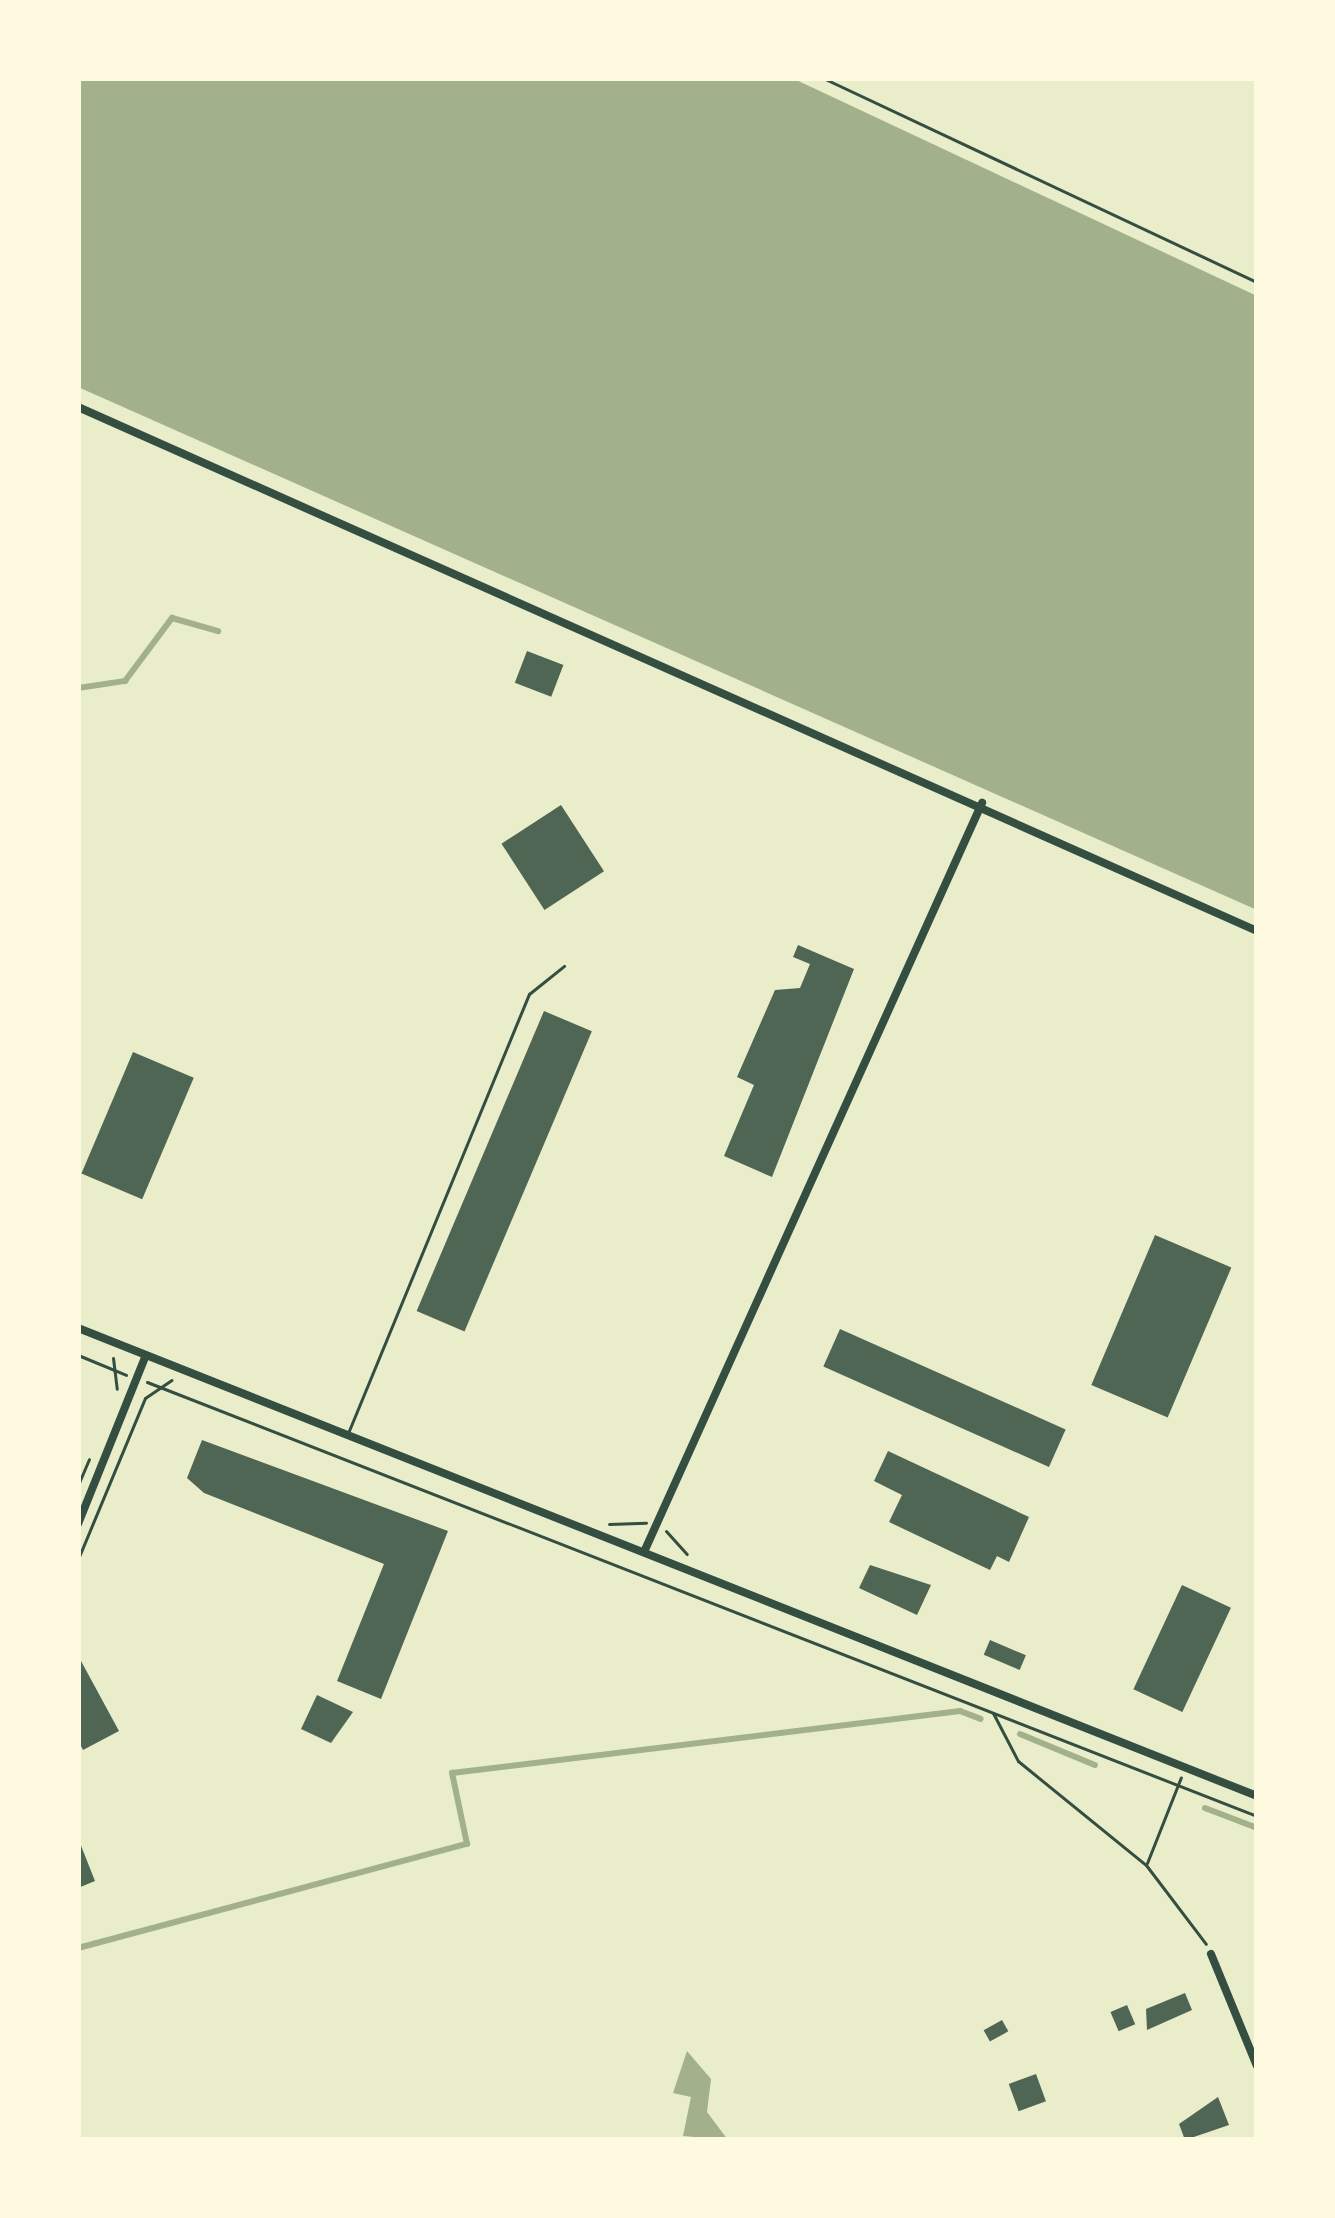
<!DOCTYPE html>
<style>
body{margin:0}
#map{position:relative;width:1335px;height:2218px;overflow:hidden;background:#e9edc9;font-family:"Titillium Web",sans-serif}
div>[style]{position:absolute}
.water>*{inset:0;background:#a3b18a}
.stream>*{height:6px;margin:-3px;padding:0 3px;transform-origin:3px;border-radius:3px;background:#a3b18a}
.building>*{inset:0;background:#4f6655;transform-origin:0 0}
.path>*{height:3px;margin:-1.5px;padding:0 1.5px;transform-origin:1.5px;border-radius:1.5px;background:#344e41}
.service>*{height:3px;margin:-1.5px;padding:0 1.5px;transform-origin:1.5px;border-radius:1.5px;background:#344e41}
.minor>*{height:8px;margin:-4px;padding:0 4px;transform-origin:4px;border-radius:4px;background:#344e41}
span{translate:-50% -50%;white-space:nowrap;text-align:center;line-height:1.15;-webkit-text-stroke:9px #fefae0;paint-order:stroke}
.frame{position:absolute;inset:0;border:81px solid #fefae0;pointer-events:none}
</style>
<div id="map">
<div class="water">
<i style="clip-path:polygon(78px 78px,792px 78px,1257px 296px,1257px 910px,78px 387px)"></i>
<i style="clip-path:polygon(687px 2051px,711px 2079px,707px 2112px,728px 2140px,683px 2136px,691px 2097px,673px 2093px)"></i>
</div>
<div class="stream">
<i style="left:78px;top:688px;width:48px;rotate:-8.5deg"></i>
<i style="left:125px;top:681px;width:79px;rotate:-53.3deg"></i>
<i style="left:172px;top:618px;width:48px;rotate:15.8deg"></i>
<i style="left:1020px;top:1734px;width:81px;rotate:22.5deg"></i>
<i style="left:1205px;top:1808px;width:56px;rotate:21deg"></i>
<i style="left:78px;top:1948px;width:403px;rotate:-15deg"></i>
<i style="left:467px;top:1844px;width:73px;rotate:-101.9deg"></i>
<i style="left:452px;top:1773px;width:512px;rotate:-6.96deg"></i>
<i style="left:960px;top:1711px;width:22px;rotate:21deg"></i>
</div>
<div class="building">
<i style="left:527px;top:651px;width:39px;height:34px;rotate:21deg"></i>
<i style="left:561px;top:805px;width:79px;height:71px;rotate:57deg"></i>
<i style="clip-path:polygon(798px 945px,854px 969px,772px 1177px,724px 1156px,754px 1085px,737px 1077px,775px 990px,800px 988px,810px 964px,793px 957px)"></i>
<i style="left:544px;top:1011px;width:52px;height:326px;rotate:23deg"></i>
<i style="left:133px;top:1052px;width:66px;height:132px;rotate:23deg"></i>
<i style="left:1155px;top:1235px;width:83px;height:163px;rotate:23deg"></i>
<i style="left:840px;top:1329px;width:247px;height:41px;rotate:24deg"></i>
<i style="clip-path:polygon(202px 1440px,448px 1531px,381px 1699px,337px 1681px,384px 1564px,204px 1493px,187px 1478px)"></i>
<i style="clip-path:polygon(888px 1451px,1029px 1517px,1009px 1562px,997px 1556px,990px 1570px,889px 1522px,902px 1495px,874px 1481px)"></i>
<i style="clip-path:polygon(870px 1565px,931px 1585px,917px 1615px,859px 1588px)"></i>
<i style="left:1182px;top:1585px;width:54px;height:115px;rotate:25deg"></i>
<i style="left:990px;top:1640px;width:39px;height:16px;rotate:23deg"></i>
<i style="clip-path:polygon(81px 1661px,119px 1731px,83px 1750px,78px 1740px)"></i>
<i style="clip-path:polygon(317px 1695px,353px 1712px,331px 1743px,301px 1729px)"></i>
<i style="clip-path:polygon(78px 1838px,95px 1881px,78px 1888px)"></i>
<i style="clip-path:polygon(1185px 1993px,1192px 2010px,1147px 2030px,1146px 2009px)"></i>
<i style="left:1127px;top:2005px;width:21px;height:18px;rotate:67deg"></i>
<i style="left:1002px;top:2020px;width:13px;height:21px;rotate:61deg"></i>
<i style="left:1036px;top:2074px;width:29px;height:29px;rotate:70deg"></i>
<i style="clip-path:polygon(1218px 2097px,1229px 2125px,1185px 2140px,1179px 2124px)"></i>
</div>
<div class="path">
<i style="left:78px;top:1355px;width:52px;rotate:22.6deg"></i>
<i style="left:113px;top:1358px;width:31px;rotate:83deg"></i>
<i style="left:147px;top:1382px;width:1192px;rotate:21.36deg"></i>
<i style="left:78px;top:1485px;width:28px;rotate:-67deg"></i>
<i style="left:609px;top:1524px;width:37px;rotate:-2deg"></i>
<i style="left:666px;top:1531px;width:31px;rotate:48deg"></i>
<i style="left:78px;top:1559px;width:174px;rotate:-67.4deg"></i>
<i style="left:145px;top:1398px;width:32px;rotate:-34deg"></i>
<i style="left:993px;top:1713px;width:54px;rotate:62.5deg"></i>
<i style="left:1018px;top:1761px;width:165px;rotate:39.1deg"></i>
<i style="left:1146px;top:1865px;width:99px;rotate:52.8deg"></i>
<i style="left:1147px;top:1863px;width:92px;rotate:-68.4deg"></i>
</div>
<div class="service">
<i style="left:823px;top:78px;width:480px;rotate:25.2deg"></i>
<i style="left:348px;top:1433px;width:475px;rotate:-67.6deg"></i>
<i style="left:529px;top:994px;width:45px;rotate:-38.7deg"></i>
</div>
<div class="minor">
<i style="left:78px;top:407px;width:1290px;rotate:23.96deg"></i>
<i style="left:78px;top:1328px;width:1268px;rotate:21.65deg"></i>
<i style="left:78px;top:1524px;width:182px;rotate:-68.1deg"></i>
<i style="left:644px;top:1552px;width:822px;rotate:-65.71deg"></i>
<i style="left:1211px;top:1954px;width:121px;rotate:67.7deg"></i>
</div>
<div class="frame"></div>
</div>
